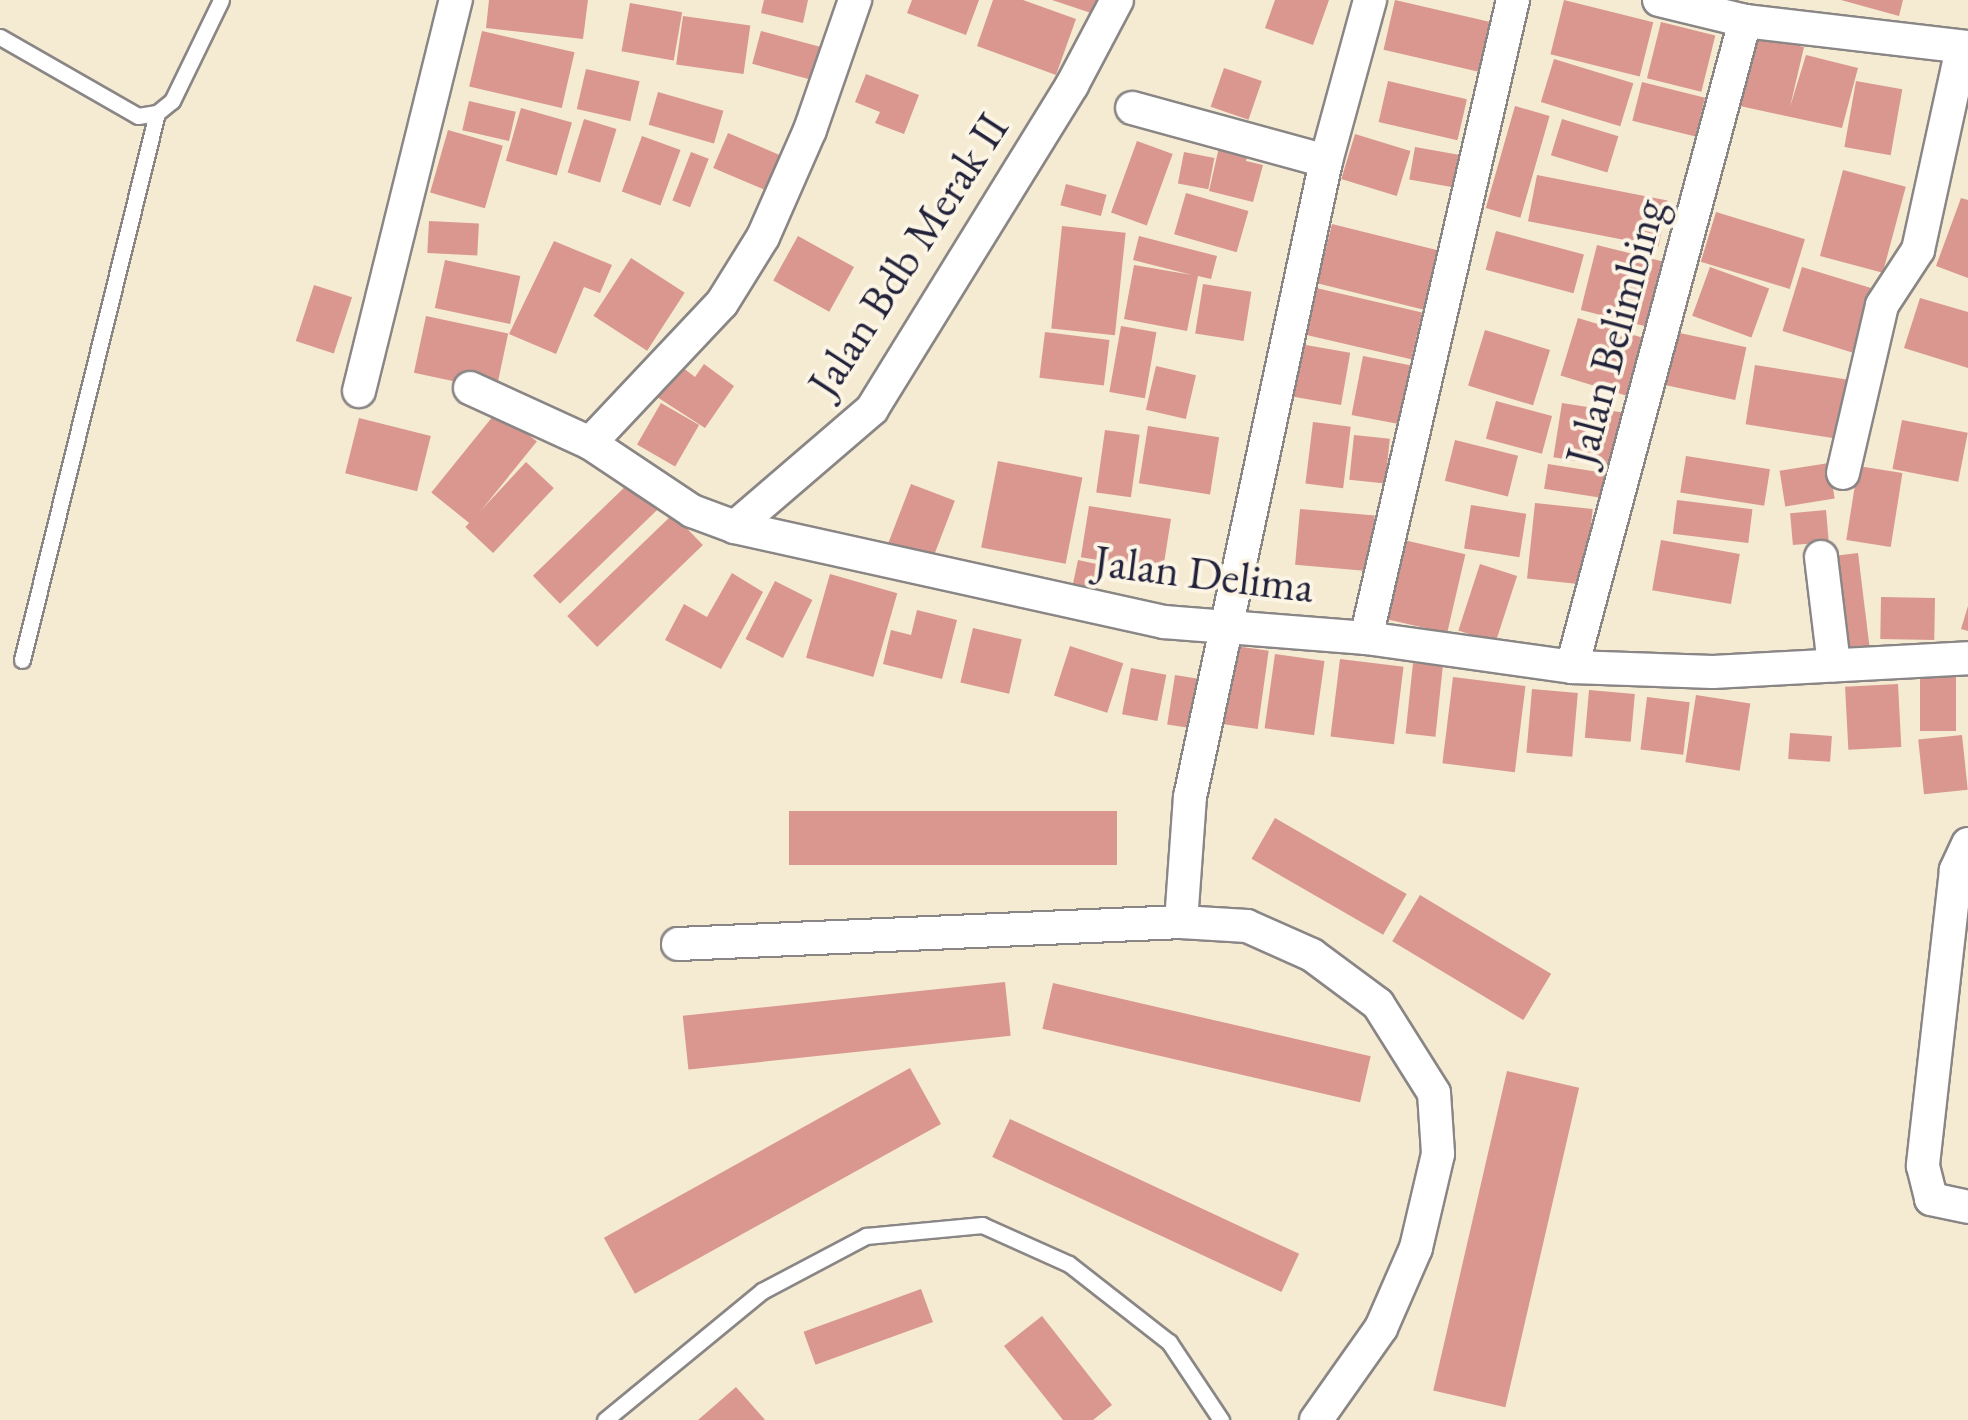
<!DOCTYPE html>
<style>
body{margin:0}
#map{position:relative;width:1968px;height:1420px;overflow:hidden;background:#f4ebd2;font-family:"EB Garamond",serif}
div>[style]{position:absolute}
.building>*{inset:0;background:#d99790;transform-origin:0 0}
.roads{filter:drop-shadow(2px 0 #8b8686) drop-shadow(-2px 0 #8b8686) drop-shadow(0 2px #8b8686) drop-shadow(0 -2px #8b8686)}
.service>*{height:15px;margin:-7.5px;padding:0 7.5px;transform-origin:7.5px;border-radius:7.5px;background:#fff}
.minor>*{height:32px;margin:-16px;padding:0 16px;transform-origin:16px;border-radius:16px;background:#fff}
span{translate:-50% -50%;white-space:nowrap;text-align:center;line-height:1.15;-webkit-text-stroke:8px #fcf5e5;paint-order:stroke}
.street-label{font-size:45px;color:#22223b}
</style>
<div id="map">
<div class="building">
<i style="clip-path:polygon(489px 0,588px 0,583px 39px,486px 28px)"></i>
<i style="clip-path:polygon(764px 0,808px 0,803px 23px,761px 13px)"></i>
<i style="clip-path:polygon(912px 0,979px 0,966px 35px,907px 13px)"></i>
<i style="clip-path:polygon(993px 0,1023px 0,1076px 19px,1056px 75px,977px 46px)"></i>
<i style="clip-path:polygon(1052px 0,1102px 0,1097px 15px)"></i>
<i style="clip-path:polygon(1275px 0,1329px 0,1313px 45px,1265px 28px)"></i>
<i style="left:1395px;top:0;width:111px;height:51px;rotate:13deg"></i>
<i style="left:1564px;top:0;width:92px;height:56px;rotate:14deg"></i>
<i style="clip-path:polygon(1841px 0,1903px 0,1899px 16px)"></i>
<i style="left:630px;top:3px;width:53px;height:49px;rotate:10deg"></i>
<i style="left:683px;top:16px;width:68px;height:49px;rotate:8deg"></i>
<i style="left:1661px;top:22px;width:56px;height:58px;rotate:14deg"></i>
<i style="left:482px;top:31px;width:95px;height:57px;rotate:13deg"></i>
<i style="left:761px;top:31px;width:63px;height:34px;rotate:15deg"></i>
<i style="clip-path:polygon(1756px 36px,1804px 47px,1790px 107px,1806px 55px,1858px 68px,1842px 128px,1740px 106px)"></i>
<i style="left:1554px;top:59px;width:83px;height:45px;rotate:17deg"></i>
<i style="left:1224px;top:68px;width:40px;height:41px;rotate:19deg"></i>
<i style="left:586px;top:69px;width:55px;height:41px;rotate:13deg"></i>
<i style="clip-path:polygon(866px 74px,919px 95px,904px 134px,875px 123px,880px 112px,855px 102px)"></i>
<i style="left:1388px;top:81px;width:81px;height:42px;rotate:13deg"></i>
<i style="left:1856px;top:81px;width:47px;height:67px;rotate:10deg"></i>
<i style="left:1642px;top:82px;width:65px;height:40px;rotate:14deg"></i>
<i style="left:658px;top:92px;width:68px;height:34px;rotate:16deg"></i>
<i style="left:469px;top:101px;width:48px;height:30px;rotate:13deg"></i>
<i style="left:1515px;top:106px;width:36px;height:106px;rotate:16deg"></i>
<i style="left:521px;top:108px;width:53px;height:55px;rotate:16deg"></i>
<i style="left:584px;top:119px;width:34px;height:56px;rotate:17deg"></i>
<i style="left:1562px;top:119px;width:59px;height:38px;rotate:17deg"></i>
<i style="left:448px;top:130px;width:57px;height:65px;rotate:16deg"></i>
<i style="left:728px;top:133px;width:67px;height:38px;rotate:23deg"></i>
<i style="left:1355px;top:134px;width:58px;height:47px;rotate:17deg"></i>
<i style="left:642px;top:136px;width:41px;height:59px;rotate:20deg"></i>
<i style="left:1137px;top:141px;width:38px;height:76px;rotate:20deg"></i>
<i style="clip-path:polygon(1220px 143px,1249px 150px,1246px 161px,1263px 165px,1253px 202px,1209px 191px)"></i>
<i style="left:1415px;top:147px;width:50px;height:33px;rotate:10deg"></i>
<i style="left:691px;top:152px;width:19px;height:52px;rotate:21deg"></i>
<i style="left:1184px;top:152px;width:31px;height:32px;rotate:11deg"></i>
<i style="left:1843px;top:170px;width:65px;height:89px;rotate:15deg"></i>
<i style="left:1537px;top:175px;width:133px;height:47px;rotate:11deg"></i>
<i style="left:1066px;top:184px;width:42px;height:22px;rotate:15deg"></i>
<i style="left:1186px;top:193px;width:65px;height:43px;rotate:16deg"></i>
<i style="clip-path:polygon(1961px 198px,1968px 200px,1968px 278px,1936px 266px)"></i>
<i style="left:1716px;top:212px;width:93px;height:52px;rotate:17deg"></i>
<i style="left:429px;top:221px;width:50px;height:32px;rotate:3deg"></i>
<i style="left:1332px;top:224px;width:114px;height:61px;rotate:14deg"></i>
<i style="left:1062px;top:226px;width:64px;height:103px;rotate:6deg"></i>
<i style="left:1496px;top:231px;width:91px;height:40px;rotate:15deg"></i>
<i style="left:798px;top:236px;width:64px;height:51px;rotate:29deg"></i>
<i style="clip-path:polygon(1139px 236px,1217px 256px,1211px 279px,1198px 276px,1187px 331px,1124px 319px,1134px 265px,1192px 275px,1133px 260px)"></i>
<i style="clip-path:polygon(554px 241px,612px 265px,600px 293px,584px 287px,556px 354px,509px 334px)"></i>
<i style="left:1597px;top:245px;width:76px;height:67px;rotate:14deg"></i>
<i style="left:631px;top:258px;width:64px;height:69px;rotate:33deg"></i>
<i style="left:445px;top:260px;width:77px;height:49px;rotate:12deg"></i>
<i style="left:1710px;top:267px;width:63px;height:52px;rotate:20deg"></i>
<i style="left:1802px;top:267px;width:73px;height:67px;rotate:17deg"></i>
<i style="left:1203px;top:284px;width:49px;height:50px;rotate:9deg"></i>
<i style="left:314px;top:285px;width:40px;height:59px;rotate:18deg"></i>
<i style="left:1312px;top:287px;width:113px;height:48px;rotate:13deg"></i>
<i style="clip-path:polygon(1920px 298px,1968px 312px,1968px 368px,1904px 348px)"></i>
<i style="left:426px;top:316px;width:84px;height:58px;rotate:12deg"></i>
<i style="left:1578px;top:318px;width:77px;height:60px;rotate:17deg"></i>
<i style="left:1121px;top:326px;width:36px;height:67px;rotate:10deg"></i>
<i style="left:1485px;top:330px;width:68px;height:58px;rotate:17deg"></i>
<i style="left:1045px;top:332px;width:65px;height:46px;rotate:7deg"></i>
<i style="left:1675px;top:332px;width:73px;height:54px;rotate:12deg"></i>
<i style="left:1300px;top:344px;width:51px;height:53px;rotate:10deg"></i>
<i style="left:1363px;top:356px;width:48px;height:60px;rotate:11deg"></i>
<i style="clip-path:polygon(704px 364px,734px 386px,705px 428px,654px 395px,666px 376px,672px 380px,682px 367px,695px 377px)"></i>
<i style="left:1755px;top:365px;width:93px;height:60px;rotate:9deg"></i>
<i style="left:1156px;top:366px;width:41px;height:45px;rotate:13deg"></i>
<i style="left:1496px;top:401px;width:58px;height:39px;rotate:15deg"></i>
<i style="left:661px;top:403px;width:44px;height:48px;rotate:30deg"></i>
<i style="left:1562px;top:403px;width:66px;height:55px;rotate:9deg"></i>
<i style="left:498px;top:410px;width:50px;height:106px;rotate:39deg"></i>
<i style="left:359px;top:418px;width:74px;height:57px;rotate:14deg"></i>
<i style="left:1902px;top:420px;width:67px;height:50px;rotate:11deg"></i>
<i style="left:1313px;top:422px;width:38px;height:62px;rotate:7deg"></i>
<i style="left:1148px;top:426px;width:72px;height:58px;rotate:9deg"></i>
<i style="left:1105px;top:430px;width:35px;height:63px;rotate:8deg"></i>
<i style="left:1354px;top:435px;width:36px;height:45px;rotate:6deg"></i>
<i style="left:1455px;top:440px;width:65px;height:42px;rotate:14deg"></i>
<i style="left:1686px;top:456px;width:85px;height:37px;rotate:9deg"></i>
<i style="left:998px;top:461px;width:86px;height:88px;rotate:11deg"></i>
<i style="left:526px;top:462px;width:38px;height:89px;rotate:43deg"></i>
<i style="left:1829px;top:463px;width:36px;height:50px;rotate:81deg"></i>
<i style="left:1548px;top:464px;width:67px;height:25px;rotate:9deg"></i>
<i style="left:1858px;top:466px;width:45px;height:75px;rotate:9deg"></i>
<i style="left:630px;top:482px;width:39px;height:135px;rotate:46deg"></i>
<i style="left:911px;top:484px;width:47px;height:66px;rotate:21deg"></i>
<i style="left:1677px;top:500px;width:76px;height:34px;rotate:7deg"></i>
<i style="left:1535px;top:503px;width:58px;height:76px;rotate:6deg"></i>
<i style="left:1471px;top:505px;width:56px;height:44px;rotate:9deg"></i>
<i style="left:1089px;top:506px;width:83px;height:52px;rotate:9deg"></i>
<i style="left:1300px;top:509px;width:75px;height:56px;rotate:5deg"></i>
<i style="left:1826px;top:510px;width:32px;height:36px;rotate:85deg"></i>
<i style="left:673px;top:514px;width:43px;height:147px;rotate:46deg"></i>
<i style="left:1404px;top:540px;width:63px;height:81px;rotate:13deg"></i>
<i style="left:1661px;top:540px;width:80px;height:51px;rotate:10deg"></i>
<i style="left:1858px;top:553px;width:94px;height:33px;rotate:83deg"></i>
<i style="left:1078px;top:560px;width:25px;height:28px;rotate:12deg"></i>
<i style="left:1480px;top:564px;width:39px;height:70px;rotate:18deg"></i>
<i style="clip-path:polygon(732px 573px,763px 592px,721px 669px,665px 640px,684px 604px,707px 617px)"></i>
<i style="left:830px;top:574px;width:70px;height:87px;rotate:16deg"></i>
<i style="left:775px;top:581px;width:42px;height:65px;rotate:27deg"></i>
<i style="left:1881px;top:597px;width:54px;height:42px;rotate:1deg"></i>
<i style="clip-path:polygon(1968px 606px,1968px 631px,1961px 629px)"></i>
<i style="clip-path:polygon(917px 610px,957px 620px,942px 679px,883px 664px,891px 630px,911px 635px)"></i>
<i style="left:973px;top:628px;width:50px;height:56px;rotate:13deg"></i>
<i style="left:1070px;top:646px;width:56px;height:52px;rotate:18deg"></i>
<i style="left:1235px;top:646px;width:34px;height:79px;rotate:8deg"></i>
<i style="left:1275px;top:654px;width:50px;height:75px;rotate:8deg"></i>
<i style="left:1340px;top:659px;width:64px;height:78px;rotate:7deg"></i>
<i style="left:1413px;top:663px;width:30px;height:71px;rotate:6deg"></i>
<i style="left:1131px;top:668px;width:36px;height:47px;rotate:11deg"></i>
<i style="left:1175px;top:675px;width:30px;height:50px;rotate:9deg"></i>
<i style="left:1453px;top:677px;width:73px;height:87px;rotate:7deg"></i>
<i style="left:1920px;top:677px;width:36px;height:54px"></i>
<i style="left:1898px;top:684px;width:63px;height:53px;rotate:87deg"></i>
<i style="left:1532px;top:689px;width:46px;height:64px;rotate:5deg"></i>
<i style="left:1589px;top:690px;width:46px;height:48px;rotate:5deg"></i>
<i style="left:1696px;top:695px;width:55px;height:68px;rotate:9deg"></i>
<i style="left:1647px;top:697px;width:43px;height:53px;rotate:7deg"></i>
<i style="left:1790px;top:733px;width:42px;height:26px;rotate:4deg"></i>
<i style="left:1962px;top:735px;width:55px;height:44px;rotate:84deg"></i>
<i style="left:789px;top:811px;width:328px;height:54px"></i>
<i style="left:1275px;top:818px;width:152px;height:47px;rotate:30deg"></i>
<i style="left:1420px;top:895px;width:153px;height:54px;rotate:31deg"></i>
<i style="left:1005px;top:982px;width:54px;height:324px;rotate:84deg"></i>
<i style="left:1053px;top:983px;width:326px;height:47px;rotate:13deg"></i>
<i style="left:910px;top:1068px;width:64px;height:350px;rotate:61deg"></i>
<i style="left:1507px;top:1071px;width:74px;height:328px;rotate:13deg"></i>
<i style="left:1010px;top:1119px;width:319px;height:42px;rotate:25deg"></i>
<i style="left:921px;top:1289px;width:35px;height:125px;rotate:70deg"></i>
<i style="clip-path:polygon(1042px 1316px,1112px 1405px,1093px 1420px,1063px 1420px,1004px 1346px)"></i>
<i style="clip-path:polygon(736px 1387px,765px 1420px,698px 1420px)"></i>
</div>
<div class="roads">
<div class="service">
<i style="left:0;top:37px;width:159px;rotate:29.8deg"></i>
<i style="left:138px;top:116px;width:19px;rotate:-9deg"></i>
<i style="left:157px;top:113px;width:19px;rotate:-39deg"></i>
<i style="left:172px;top:101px;width:112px;rotate:-64.1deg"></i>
<i style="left:22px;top:660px;width:563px;rotate:-76.14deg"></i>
<i style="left:605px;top:1420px;width:203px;rotate:-39.4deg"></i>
<i style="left:762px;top:1291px;width:118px;rotate:-27.9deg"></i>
<i style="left:866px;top:1236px;width:117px;rotate:-5.4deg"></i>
<i style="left:982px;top:1225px;width:95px;rotate:24.1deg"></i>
<i style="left:1069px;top:1264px;width:127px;rotate:38deg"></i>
<i style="left:1169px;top:1342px;width:94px;rotate:56.3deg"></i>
</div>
<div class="minor">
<i style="left:1659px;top:0;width:89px;rotate:13.7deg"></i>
<i style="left:1745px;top:21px;width:225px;rotate:6.7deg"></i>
<i style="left:1326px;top:161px;width:167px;rotate:-74.7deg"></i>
<i style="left:470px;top:388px;width:132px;rotate:24.6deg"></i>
<i style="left:590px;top:443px;width:123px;rotate:33.7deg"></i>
<i style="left:692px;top:511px;width:46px;rotate:20.4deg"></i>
<i style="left:735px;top:527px;width:439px;rotate:12.5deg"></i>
<i style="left:1164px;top:622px;width:203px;rotate:4.5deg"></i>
<i style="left:1366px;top:638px;width:208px;rotate:8deg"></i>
<i style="left:1572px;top:667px;width:141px;rotate:2deg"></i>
<i style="left:1713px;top:672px;width:255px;rotate:-3.1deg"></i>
<i style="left:359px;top:391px;width:403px;rotate:-76.1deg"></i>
<i style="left:590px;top:443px;width:192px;rotate:-46.7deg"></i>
<i style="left:722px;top:303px;width:78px;rotate:-58.2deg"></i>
<i style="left:763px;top:237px;width:117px;rotate:-66.3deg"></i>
<i style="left:810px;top:130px;width:138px;rotate:-70.9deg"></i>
<i style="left:1843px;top:473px;width:172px;rotate:-76.9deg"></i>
<i style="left:1882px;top:305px;width:66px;rotate:-56.8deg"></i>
<i style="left:1918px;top:250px;width:207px;rotate:-77.7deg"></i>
<i style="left:735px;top:527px;width:181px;rotate:-40.7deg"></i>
<i style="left:872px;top:409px;width:381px;rotate:-58.3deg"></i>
<i style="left:1072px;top:85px;width:96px;rotate:-62.1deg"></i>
<i style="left:1821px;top:557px;width:109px;rotate:83.1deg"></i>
<i style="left:1366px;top:638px;width:655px;rotate:-77.03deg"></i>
<i style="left:1572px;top:667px;width:669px;rotate:-75.01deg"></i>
<i style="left:1968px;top:844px;width:29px;rotate:115deg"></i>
<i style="left:1956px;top:870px;width:298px;rotate:96.4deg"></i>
<i style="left:1923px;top:1166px;width:34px;rotate:76deg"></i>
<i style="left:1931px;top:1199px;width:38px;rotate:12deg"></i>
<i style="left:1181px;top:922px;width:66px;rotate:3.5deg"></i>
<i style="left:1247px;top:926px;width:71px;rotate:24deg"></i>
<i style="left:1312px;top:955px;width:82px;rotate:36.6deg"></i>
<i style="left:1378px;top:1004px;width:105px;rotate:57.8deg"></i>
<i style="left:1434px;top:1093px;width:61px;rotate:86.2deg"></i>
<i style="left:1438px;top:1154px;width:97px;rotate:103.2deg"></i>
<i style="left:1416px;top:1248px;width:87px;rotate:113.6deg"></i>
<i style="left:1381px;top:1328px;width:113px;rotate:125.2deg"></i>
<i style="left:678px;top:944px;width:503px;rotate:-2.5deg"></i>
<i style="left:1181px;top:922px;width:125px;rotate:-85.9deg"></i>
<i style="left:1190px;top:797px;width:650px;rotate:-77.93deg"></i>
<i style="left:1326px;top:161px;width:201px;rotate:-164.7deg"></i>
</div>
</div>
<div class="street-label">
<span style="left:908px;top:255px;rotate:-57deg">Jalan Bdb Merak II</span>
<span style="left:1615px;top:332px;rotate:-75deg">Jalan Belimbing</span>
<span style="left:1204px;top:574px;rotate:7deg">Jalan Delima</span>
</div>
</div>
